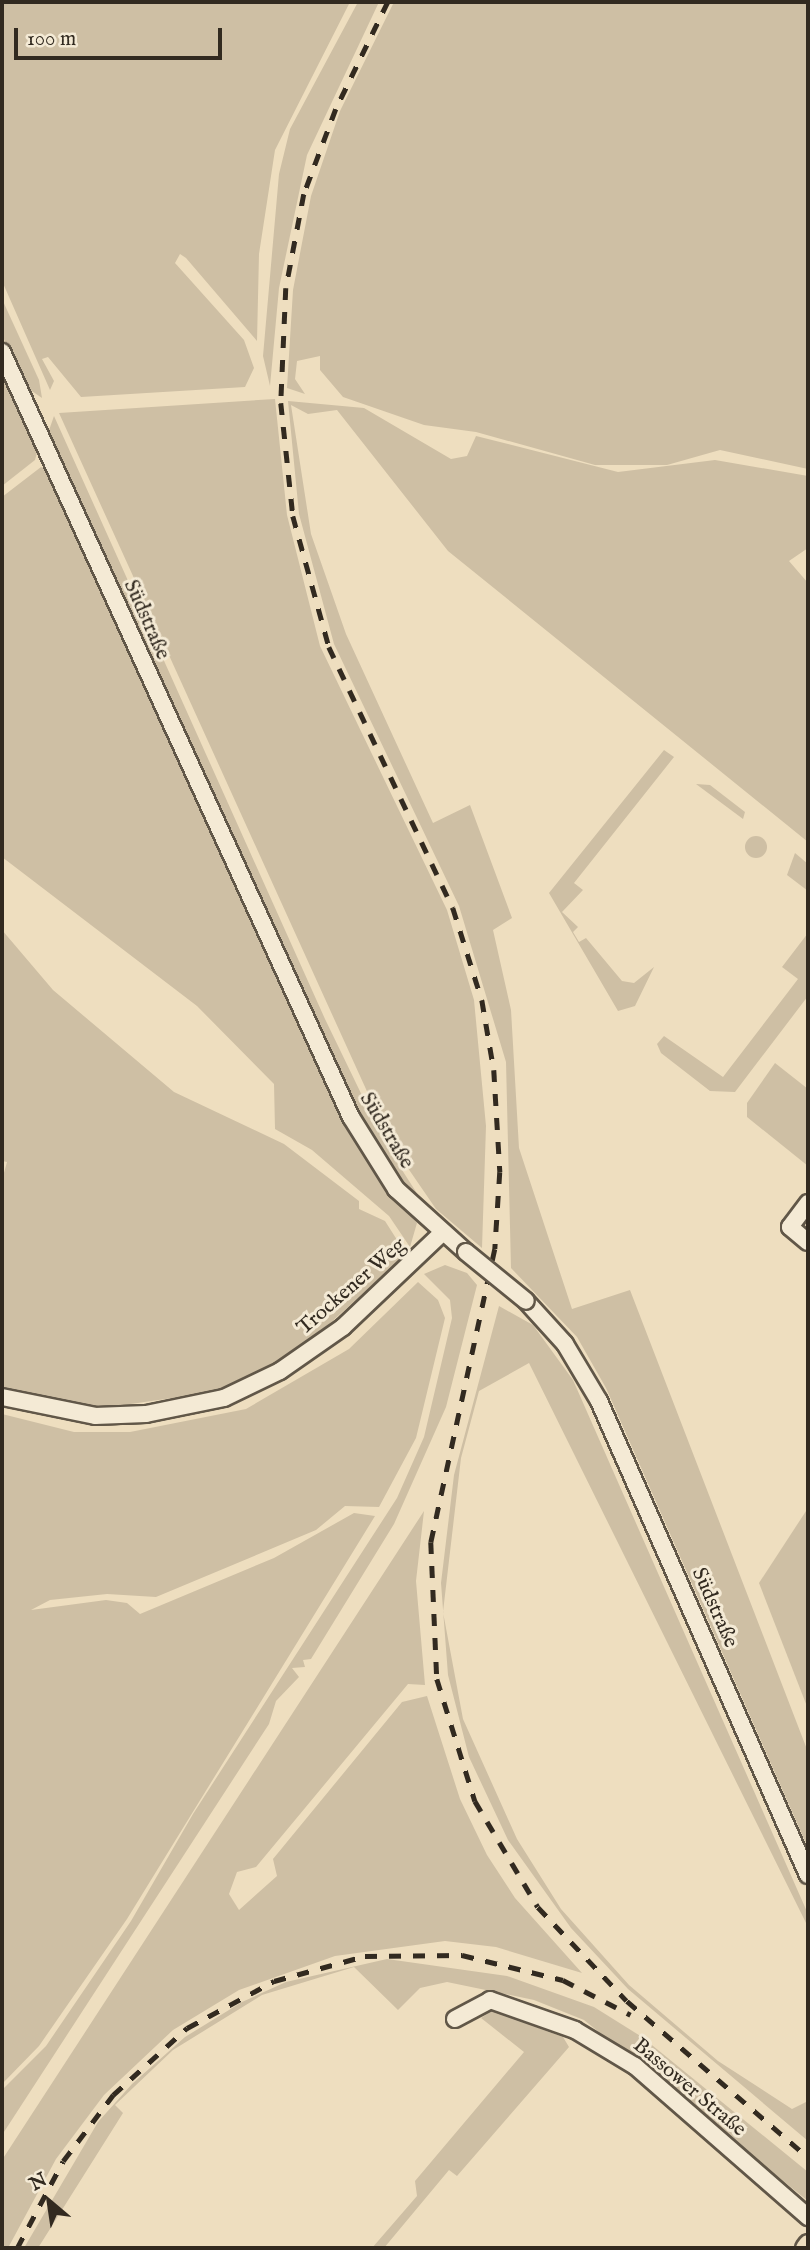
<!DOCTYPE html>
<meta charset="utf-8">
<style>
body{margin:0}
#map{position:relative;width:810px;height:2250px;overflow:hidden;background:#eedebf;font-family:"IM FELL English",serif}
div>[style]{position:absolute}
.green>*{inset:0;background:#cebfa4}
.round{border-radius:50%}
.roads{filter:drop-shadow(2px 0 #615748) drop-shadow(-2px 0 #615748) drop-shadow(0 2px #615748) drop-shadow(0 -2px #615748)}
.minor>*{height:16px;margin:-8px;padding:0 8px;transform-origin:8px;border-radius:8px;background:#f4ead5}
.major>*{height:19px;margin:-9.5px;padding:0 9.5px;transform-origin:9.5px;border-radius:9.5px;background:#eedebf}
.rail>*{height:4.5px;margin-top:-2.25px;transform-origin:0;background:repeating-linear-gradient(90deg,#322a20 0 12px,transparent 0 24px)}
.bridges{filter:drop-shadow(2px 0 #615748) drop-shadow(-2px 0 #615748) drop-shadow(0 2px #615748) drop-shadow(0 -2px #615748)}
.minor-bridge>*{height:16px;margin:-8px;padding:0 8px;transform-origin:8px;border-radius:8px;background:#f4ead5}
span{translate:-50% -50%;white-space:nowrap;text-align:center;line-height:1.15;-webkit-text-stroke:6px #f4ead5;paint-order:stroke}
.street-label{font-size:21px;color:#322a20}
.frame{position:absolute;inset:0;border:4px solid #322a20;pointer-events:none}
.north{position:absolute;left:14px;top:2166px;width:70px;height:70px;-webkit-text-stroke:5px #f4ead5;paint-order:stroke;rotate:331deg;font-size:19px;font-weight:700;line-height:28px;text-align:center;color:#322a20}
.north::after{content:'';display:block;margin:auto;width:24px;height:32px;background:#322a20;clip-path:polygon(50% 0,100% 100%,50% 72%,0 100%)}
.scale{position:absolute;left:14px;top:28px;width:208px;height:32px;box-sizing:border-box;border:4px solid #322a20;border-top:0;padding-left:9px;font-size:21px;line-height:24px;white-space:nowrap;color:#322a20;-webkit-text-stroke:5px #f4ead5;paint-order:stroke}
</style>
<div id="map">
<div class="green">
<i style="clip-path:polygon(2px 2px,350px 2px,275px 150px,259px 254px,257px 341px,186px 258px,180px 254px,175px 263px,244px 340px,254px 368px,245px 387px,81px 397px,48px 357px,42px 359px,54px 381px,50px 390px,2px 281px)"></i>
<i style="clip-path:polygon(358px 2px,379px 2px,307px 155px,279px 288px,270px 386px,263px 356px,279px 174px,290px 129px)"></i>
<i style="clip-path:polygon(394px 2px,808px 2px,808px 469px,720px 450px,667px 465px,595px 465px,476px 432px,424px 425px,343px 397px,320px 370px,320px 356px,297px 361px,295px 379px,305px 394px,287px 388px,293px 290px,311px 196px,340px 111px)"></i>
<i style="clip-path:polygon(2px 299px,39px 380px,42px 398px,26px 387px,2px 335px)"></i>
<i style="clip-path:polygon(2px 369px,38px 449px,35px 460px,2px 486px)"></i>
<i style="clip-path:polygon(275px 399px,287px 515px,320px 646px,447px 910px,474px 1000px,486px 1126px,482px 1248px,436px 1209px,390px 1142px,59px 413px)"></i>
<i style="clip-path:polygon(288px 401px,364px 408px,451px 459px,467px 456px,476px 436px,618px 472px,715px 460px,808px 476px,808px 548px,789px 561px,808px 583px,808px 842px,448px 551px,337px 410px,308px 414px,291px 405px,311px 534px,346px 634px,433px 823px,470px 805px,512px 918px,493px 930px,511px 1010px,519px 1148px,572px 1309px,630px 1290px,808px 1752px,808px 1848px,606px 1388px,577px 1337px,511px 1268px,506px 1062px,459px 906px,334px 644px,299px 514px)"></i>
<i style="clip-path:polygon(54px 416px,325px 1019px,386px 1145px,427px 1209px,401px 1184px,356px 1115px,47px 436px)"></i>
<i style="clip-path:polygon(41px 467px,49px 470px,343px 1119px,369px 1165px,417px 1223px,410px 1247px,389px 1216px,312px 1150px,275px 1129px,274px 1084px,197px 1006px,2px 857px,2px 497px)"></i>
<i style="clip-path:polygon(664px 750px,674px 757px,574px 883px,583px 890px,562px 912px,578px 927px,573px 932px,579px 942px,586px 938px,622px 981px,634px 983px,654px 967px,635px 1006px,618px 1011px,549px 893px)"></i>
<i style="clip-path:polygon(696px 784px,710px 785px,745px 812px,743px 819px)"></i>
<i class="round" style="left:745px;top:836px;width:22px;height:22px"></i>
<i style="clip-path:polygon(795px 853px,808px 864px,808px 891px,787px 875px)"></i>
<i style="clip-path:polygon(2px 930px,53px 990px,174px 1092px,284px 1144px,359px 1201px,359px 1209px,385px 1221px,406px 1254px,305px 1346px,221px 1391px,96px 1409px,2px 1391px,2px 1180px,7px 1162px,2px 1161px)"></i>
<i style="clip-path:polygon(808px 933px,808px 996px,735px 1092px,710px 1091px,661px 1053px,657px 1044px,664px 1036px,723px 1077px,798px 979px,782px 967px)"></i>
<i style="clip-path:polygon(775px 1063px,808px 1089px,808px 1166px,747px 1117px,747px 1103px)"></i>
<i style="clip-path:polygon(445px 1265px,467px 1273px,477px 1285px,446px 1407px,394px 1524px,311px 1659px,303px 1660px,305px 1667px,292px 1668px,299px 1677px,276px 1701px,269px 1724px,2px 2135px,2px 2090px,46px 2046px,131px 1921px,193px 1814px,397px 1498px,424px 1437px,452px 1318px,450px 1300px,424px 1274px)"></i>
<i style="clip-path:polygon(418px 1282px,438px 1300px,445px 1318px,416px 1438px,379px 1507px,345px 1506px,316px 1530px,156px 1597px,107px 1594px,50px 1600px,31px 1610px,106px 1600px,127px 1603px,140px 1614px,274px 1558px,354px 1513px,375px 1516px,127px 1919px,39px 2046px,2px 2084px,2px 1414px,74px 1432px,130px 1432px,246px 1409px,349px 1349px)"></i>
<i style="clip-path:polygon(499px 1306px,533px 1325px,573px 1380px,808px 1914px,808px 1927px,529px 1363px,479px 1391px,461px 1458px,443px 1612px,463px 1719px,517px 1839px,561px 1909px,629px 1985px,718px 2061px,792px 2109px,808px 2101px,808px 2141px,628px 1989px,571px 1928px,508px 1840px,469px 1757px,448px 1675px,441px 1583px,454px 1475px)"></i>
<i style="clip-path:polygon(808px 1508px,808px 1709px,759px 1583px)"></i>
<i style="clip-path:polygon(424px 1511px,416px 1581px,425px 1685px,408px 1684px,256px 1867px,237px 1872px,229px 1894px,239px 1910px,277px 1876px,273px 1859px,402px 1702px,427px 1696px,460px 1799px,487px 1855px,515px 1898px,582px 1973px,496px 1947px,445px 1941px,335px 1956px,239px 1990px,173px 2030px,104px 2095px,56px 2159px,8px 2248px,2px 2248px,2px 2160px)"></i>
<i style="clip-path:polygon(387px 1959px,507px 1976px,594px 2007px,642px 2037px,808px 2172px,808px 2201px,584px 2020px,534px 2000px,447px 1982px,420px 1988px,398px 2010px,354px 1967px,262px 1995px,173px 2050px,115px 2105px,123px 2113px,38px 2248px,24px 2248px,98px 2122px,132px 2084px,185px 2037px,242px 2002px,286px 1982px)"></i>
<i style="clip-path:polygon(492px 2011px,563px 2037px,569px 2047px,457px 2176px,449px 2170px,384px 2248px,372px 2248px,417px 2196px,415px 2181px,524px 2052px,481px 2018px)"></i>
</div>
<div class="roads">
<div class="minor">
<i style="left:2px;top:352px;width:841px;rotate:65.48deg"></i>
<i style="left:351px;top:1117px;width:85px;rotate:58deg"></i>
<i style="left:396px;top:1189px;width:94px;rotate:42deg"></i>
<i style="left:808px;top:1203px;width:30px;rotate:127deg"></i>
<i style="left:790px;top:1227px;width:23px;rotate:40deg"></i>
<i style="left:526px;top:1301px;width:58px;rotate:47.8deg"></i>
<i style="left:565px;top:1344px;width:66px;rotate:59.2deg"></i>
<i style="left:599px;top:1401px;width:518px;rotate:66.21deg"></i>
<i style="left:2px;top:1397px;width:95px;rotate:11.5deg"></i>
<i style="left:95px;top:1416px;width:51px;rotate:-2.2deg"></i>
<i style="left:146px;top:1414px;width:80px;rotate:-11.6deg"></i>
<i style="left:224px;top:1398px;width:62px;rotate:-25.7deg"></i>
<i style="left:280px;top:1371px;width:77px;rotate:-34.9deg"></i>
<i style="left:343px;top:1327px;width:138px;rotate:-43.5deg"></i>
<i style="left:455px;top:2019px;width:40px;rotate:-28deg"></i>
<i style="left:490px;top:2000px;width:90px;rotate:19.4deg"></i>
<i style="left:575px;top:2030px;width:70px;rotate:31deg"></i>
<i style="left:635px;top:2066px;width:230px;rotate:41.1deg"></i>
</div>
<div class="major">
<i style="left:805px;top:2248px;width:5px;rotate:-53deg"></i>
</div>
</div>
<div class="rail">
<i style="left:388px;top:2px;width:119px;rotate:115.9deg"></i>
<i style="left:336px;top:109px;width:91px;rotate:110.6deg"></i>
<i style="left:304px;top:194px;width:96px;rotate:100.8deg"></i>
<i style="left:286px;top:288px;width:115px;rotate:92.5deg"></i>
<i style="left:281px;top:403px;width:114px;rotate:83.9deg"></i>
<i style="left:293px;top:516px;width:136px;rotate:74.6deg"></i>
<i style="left:329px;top:647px;width:289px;rotate:64.6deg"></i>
<i style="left:453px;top:908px;width:96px;rotate:72.5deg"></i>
<i style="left:482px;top:1000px;width:71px;rotate:80.3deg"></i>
<i style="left:494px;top:1070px;width:102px;rotate:86.6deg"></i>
<i style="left:500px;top:1172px;width:77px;rotate:93.7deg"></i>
<i style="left:495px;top:1249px;width:300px;rotate:102.3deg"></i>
<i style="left:431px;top:1542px;width:137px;rotate:87.5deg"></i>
<i style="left:437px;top:1679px;width:128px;rotate:72.7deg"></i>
<i style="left:475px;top:1801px;width:123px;rotate:59.3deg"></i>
<i style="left:538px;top:1907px;width:129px;rotate:46.6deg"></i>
<i style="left:627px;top:2001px;width:239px;rotate:40.8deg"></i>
<i style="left:17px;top:2248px;width:98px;rotate:-62.1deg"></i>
<i style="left:63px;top:2161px;width:83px;rotate:-52.9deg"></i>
<i style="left:113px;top:2095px;width:100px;rotate:-42.2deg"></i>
<i style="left:187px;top:2028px;width:99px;rotate:-28.4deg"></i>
<i style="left:274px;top:1981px;width:94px;rotate:-15.4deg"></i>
<i style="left:365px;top:1956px;width:97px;rotate:-0.6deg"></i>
<i style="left:462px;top:1955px;width:104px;rotate:13.9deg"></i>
<i style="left:563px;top:1980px;width:76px;rotate:27.2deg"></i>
</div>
<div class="bridges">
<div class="minor-bridge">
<i style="left:466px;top:1252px;width:77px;rotate:39.2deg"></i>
</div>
</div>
<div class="street-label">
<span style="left:146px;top:620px;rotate:66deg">Südstraße</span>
<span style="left:386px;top:1131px;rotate:59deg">Südstraße</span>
<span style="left:352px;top:1287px;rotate:-41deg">Trockener Weg</span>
<span style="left:714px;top:1608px;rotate:66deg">Südstraße</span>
<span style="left:689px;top:2088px;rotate:40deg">Bassower Straße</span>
</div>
<div class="frame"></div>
<div class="north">N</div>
<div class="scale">100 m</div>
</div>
